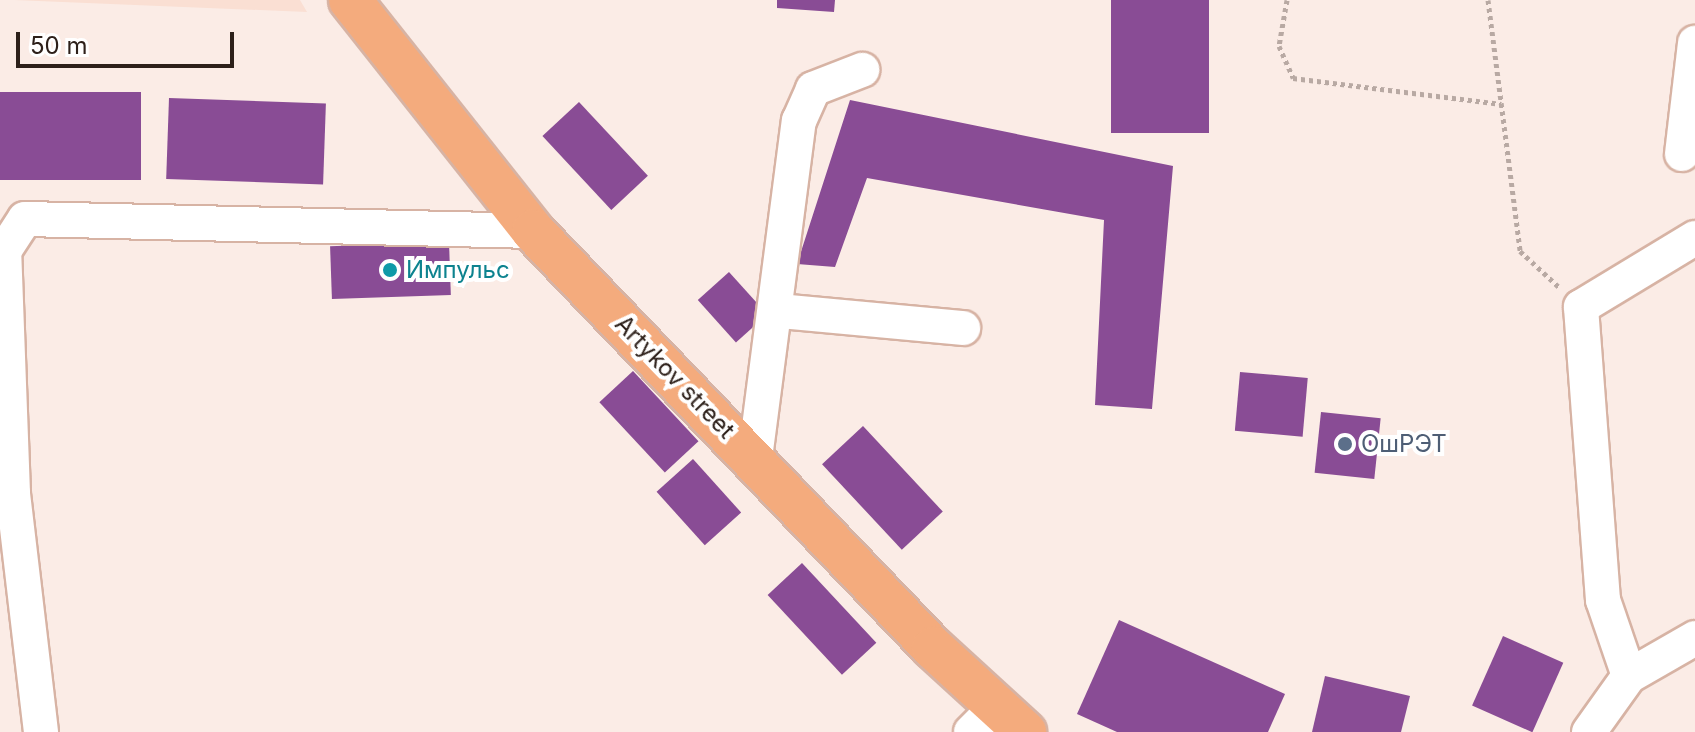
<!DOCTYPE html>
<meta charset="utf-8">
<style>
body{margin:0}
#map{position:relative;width:1695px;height:732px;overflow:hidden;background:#fbece6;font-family:Inter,sans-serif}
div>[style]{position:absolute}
.built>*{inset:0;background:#fadfd3}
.building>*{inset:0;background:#894c95;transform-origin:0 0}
.path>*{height:5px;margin-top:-2.5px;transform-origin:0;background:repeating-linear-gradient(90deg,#b8a9a3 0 4px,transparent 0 8px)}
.roads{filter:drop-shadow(2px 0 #d7b3a4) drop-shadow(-2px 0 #d7b3a4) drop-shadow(0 2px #d7b3a4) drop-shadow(0 -2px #d7b3a4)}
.minor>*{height:34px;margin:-17px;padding:0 17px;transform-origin:17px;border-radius:17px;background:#fff}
.major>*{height:42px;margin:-21px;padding:0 21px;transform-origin:21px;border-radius:21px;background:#f4ab7d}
.dots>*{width:22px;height:22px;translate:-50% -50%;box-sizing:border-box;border:4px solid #fff;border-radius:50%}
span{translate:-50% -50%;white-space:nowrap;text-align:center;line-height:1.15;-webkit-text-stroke:8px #fff;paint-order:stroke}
.culture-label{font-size:24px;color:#0d838f}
.left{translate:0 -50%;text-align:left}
.street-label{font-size:24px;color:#2d201a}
.service-label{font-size:24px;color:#4e5e75}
.scale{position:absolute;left:16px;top:32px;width:218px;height:36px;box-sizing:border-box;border:4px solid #2d201a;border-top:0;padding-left:10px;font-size:24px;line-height:28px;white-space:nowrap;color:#2d201a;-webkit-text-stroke:6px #fff;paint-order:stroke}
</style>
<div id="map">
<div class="built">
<i style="clip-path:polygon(14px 0,300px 0,307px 12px)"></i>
</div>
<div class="building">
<i style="clip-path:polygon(777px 0,835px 0,834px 12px,777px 8px)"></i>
<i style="left:1111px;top:0;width:98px;height:133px"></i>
<i style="left:0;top:92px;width:141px;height:88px"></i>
<i style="left:169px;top:98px;width:157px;height:81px;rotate:2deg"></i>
<i style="clip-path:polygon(850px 100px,1173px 166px,1152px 409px,1095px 405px,1104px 220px,867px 178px,835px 267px,797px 264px)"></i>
<i style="left:579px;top:102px;width:101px;height:50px;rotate:47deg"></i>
<i style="left:449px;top:242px;width:53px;height:119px;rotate:88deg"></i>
<i style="left:729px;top:272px;width:57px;height:42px;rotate:48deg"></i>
<i style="left:633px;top:371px;width:96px;height:46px;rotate:47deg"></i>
<i style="left:1240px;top:372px;width:68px;height:59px;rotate:5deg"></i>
<i style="left:1321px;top:412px;width:60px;height:61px;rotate:6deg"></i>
<i style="left:863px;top:426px;width:117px;height:56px;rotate:47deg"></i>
<i style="left:693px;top:459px;width:72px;height:49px;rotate:48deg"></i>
<i style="left:802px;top:563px;width:109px;height:47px;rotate:47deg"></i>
<i style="clip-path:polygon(1119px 620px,1285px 694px,1268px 732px,1117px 732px,1077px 714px)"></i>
<i style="left:1503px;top:636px;width:66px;height:76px;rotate:24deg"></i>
<i style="clip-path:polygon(1325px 676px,1410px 696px,1401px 732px,1312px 732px)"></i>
</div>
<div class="path">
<i style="left:1287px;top:0;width:47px;rotate:99.9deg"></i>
<i style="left:1279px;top:46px;width:35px;rotate:66deg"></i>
<i style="left:1293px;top:78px;width:210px;rotate:7.1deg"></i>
<i style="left:1488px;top:0;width:253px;rotate:82.7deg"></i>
<i style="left:1520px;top:251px;width:54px;rotate:42.8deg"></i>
</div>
<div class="roads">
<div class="minor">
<i style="left:1682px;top:154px;width:112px;rotate:-83.3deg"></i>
<i style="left:779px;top:311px;width:185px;rotate:5.3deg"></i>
<i style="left:755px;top:458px;width:340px;rotate:-82.6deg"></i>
<i style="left:799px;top:121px;width:35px;rotate:-66deg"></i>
<i style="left:813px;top:89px;width:53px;rotate:-21.2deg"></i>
<i style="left:1629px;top:676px;width:80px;rotate:-108.9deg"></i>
<i style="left:1603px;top:600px;width:294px;rotate:-94.3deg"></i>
<i style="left:1581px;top:307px;width:133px;rotate:-31.2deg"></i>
<i style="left:41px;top:732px;width:241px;rotate:-96.7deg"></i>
<i style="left:13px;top:493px;width:242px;rotate:-92.1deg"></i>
<i style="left:4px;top:251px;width:38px;rotate:-57deg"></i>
<i style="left:25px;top:219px;width:508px;rotate:1.35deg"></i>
<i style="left:971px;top:732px;width:37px;rotate:-45deg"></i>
<i style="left:1589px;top:732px;width:69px;rotate:-54.5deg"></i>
<i style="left:1629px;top:676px;width:76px;rotate:-29.9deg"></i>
</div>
<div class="major">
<i style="left:350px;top:0;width:295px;rotate:51.6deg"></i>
<i style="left:533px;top:231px;width:578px;rotate:46.19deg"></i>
<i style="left:933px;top:648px;width:125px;rotate:42.4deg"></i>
</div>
</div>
<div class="dots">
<i style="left:390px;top:270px;background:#0f9aa8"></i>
<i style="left:1345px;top:444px;background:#5c6f8a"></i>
</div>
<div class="culture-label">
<span class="left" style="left:406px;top:270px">Импульс</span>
</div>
<div class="street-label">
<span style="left:675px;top:377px;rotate:46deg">Artykov street</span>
</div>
<div class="service-label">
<span class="left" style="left:1361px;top:444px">ОшРЭТ</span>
</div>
<div class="scale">50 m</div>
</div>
